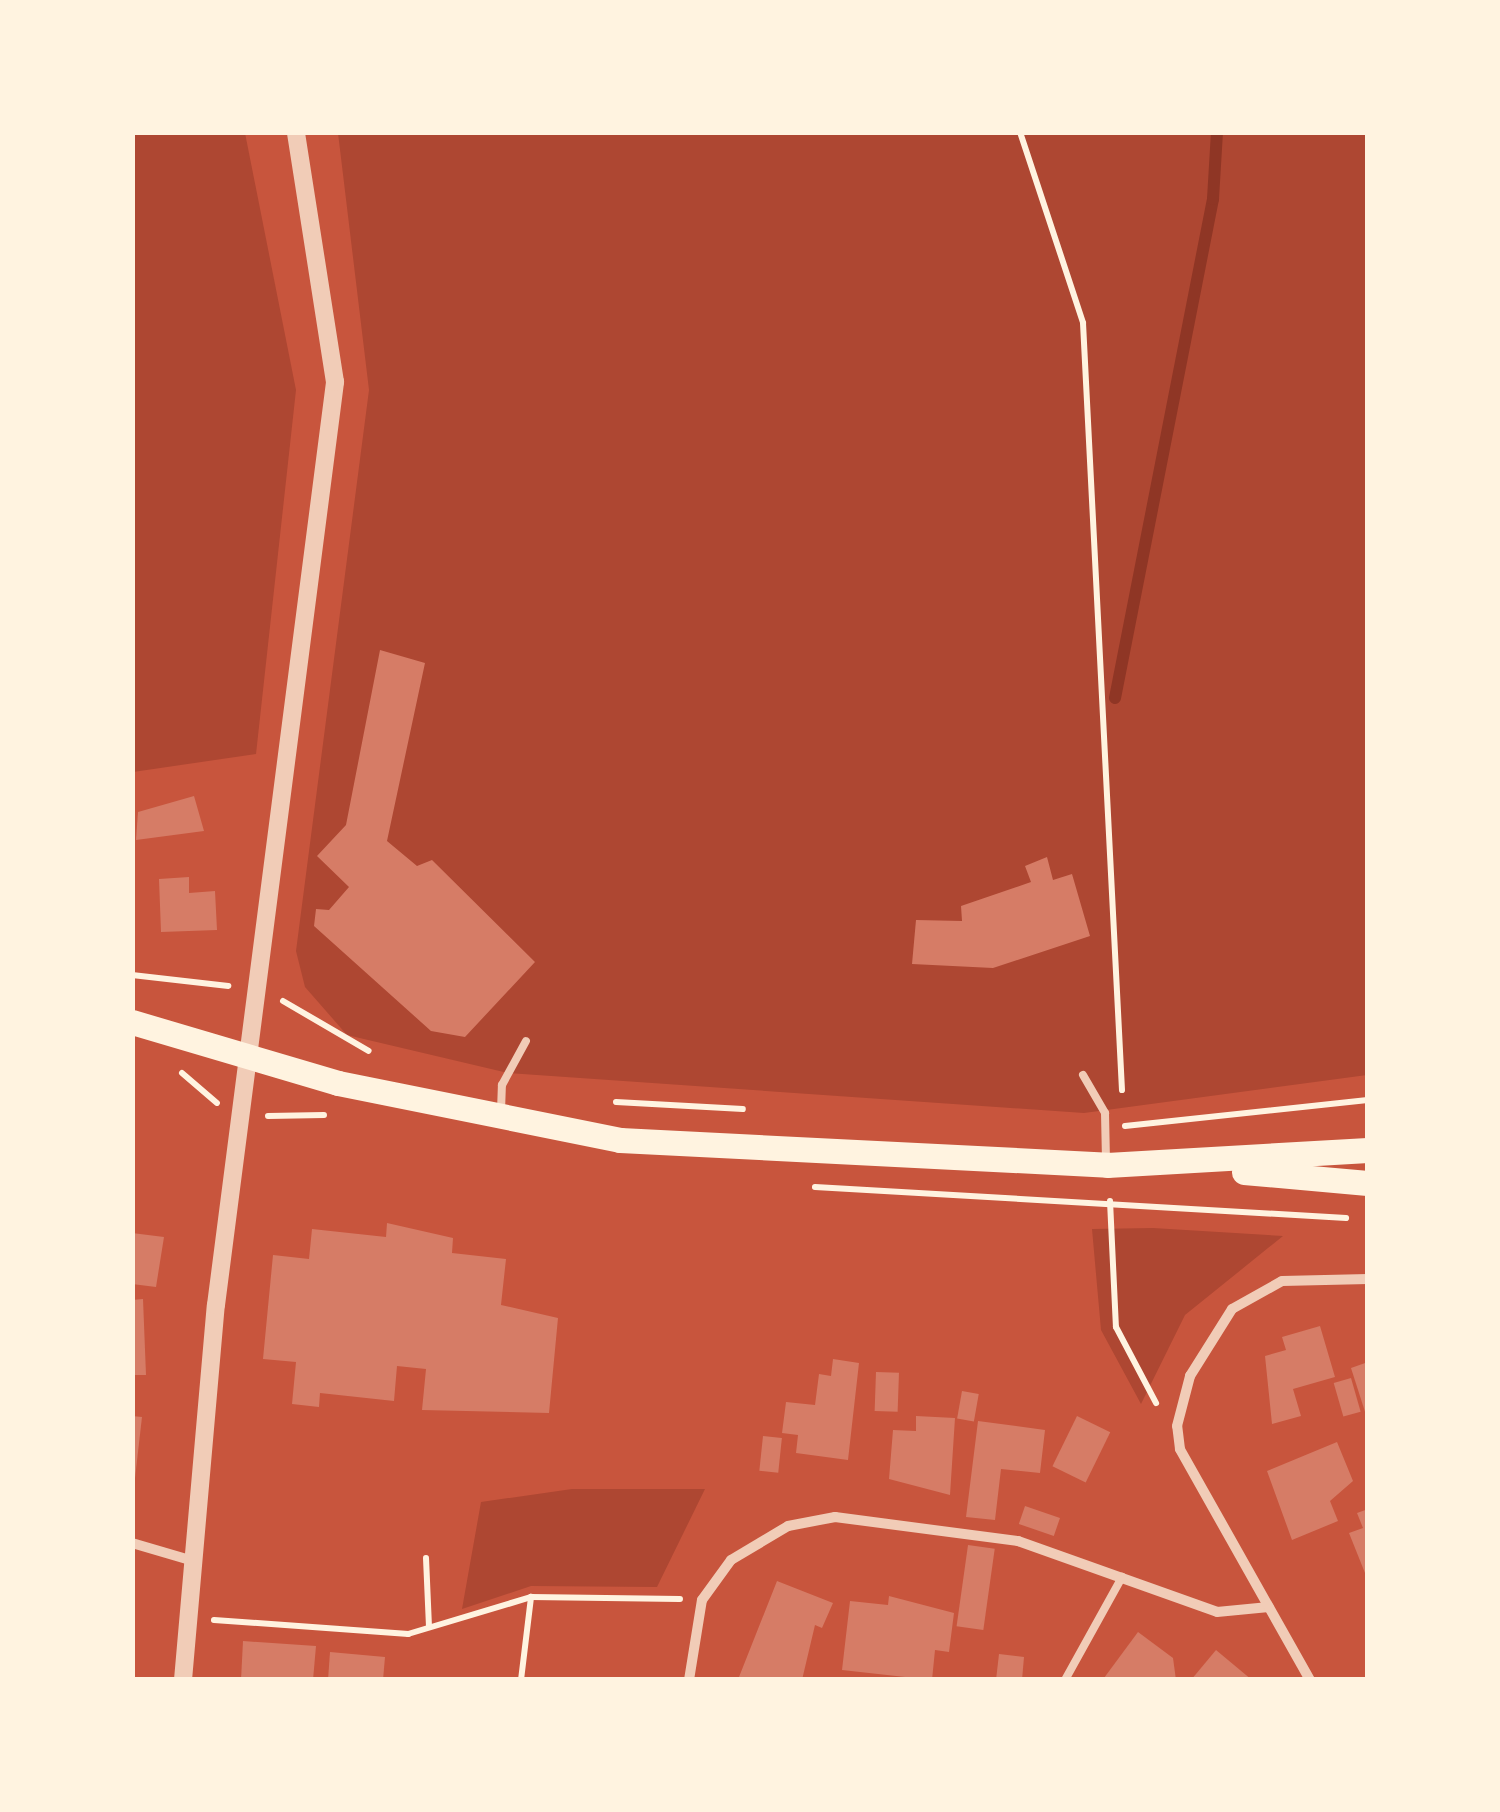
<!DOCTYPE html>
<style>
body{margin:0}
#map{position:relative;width:1500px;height:1812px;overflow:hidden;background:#c8553d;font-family:"Varela Round",sans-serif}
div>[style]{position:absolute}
.green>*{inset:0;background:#ae4732}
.stream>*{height:12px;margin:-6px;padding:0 6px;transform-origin:6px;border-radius:6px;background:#8f3625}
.building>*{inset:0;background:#d67c66;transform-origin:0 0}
.path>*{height:6px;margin:-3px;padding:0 3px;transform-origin:3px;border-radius:3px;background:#fff3e0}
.service>*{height:8px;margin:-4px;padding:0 4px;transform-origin:4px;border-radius:4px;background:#f1ccb7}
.minor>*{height:10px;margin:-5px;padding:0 5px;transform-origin:5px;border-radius:5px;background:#f1ccb7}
.tertiary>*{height:18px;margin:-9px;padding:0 9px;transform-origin:9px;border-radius:9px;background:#f1ccb7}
.primary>*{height:25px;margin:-12.5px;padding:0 12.5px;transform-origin:12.5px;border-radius:12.5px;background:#fff3e0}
span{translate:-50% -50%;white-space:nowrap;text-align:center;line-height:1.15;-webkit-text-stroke:10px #fff3e0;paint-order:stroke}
.frame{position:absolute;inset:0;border:135px solid #fff3e0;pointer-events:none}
</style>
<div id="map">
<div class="green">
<i style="clip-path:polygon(132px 133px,245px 133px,296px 390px,256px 754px,133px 772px)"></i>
<i style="clip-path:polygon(338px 133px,1367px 133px,1367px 1075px,1084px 1113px,508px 1073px,347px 1035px,305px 987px,296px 951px,369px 390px)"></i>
<i style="clip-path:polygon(1153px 1228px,1283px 1236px,1185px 1315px,1141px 1404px,1101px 1330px,1092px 1229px)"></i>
<i style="clip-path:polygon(572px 1489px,705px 1489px,657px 1587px,531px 1586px,462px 1609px,481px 1502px)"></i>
</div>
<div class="stream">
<i style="left:1115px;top:698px;width:509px;rotate:-78.89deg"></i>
<i style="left:1213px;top:199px;width:67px;rotate:-86.6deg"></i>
</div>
<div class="building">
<i style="clip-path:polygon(380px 650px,425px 663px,387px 841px,417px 866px,432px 860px,535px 962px,465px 1037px,431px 1031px,314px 926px,316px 909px,329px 910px,349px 887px,317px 856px,346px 825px)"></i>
<i style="clip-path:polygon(194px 796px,204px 831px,136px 840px,138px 812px)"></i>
<i style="clip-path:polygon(1047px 857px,1053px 880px,1072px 874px,1090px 936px,993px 968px,912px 964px,916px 920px,962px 921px,961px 906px,1031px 882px,1025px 866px)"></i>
<i style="clip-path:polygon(189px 877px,189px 893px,215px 891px,217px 930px,161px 932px,159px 879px)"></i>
<i style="clip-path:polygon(387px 1223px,453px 1238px,452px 1253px,506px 1259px,501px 1305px,558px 1318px,549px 1413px,422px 1410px,426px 1369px,397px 1366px,394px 1401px,320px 1393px,319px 1407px,292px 1404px,296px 1362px,263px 1359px,273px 1255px,309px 1259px,312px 1229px,386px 1237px)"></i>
<i style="clip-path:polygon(132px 1233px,164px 1237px,156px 1287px,132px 1284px)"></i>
<i style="clip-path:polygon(143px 1299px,146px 1375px,132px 1375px,132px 1300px)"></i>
<i style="clip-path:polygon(1320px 1326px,1335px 1377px,1293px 1389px,1301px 1416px,1272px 1424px,1265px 1356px,1286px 1350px,1282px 1337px)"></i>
<i style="clip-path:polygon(833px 1359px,859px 1363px,848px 1460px,796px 1453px,798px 1435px,782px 1433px,786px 1402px,815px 1405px,819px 1374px,831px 1376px)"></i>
<i style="clip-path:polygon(1368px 1362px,1368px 1418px,1367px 1418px,1351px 1368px)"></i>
<i style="left:876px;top:1372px;width:23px;height:39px;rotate:2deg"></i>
<i style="left:1351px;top:1378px;width:35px;height:18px;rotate:74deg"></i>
<i style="left:962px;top:1391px;width:17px;height:28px;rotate:10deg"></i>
<i style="clip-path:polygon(132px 1416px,142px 1417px,135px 1478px,132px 1478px)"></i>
<i style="clip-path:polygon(916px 1416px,955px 1418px,950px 1495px,889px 1479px,893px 1430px,916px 1431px)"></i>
<i style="left:1077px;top:1416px;width:37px;height:56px;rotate:26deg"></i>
<i style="clip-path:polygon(978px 1421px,1045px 1430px,1040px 1473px,1001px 1469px,995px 1520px,966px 1517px)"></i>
<i style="left:763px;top:1436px;width:19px;height:35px;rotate:6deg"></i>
<i style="clip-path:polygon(1337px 1442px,1353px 1481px,1330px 1501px,1338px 1521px,1292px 1540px,1267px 1471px)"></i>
<i style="left:1025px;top:1506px;width:37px;height:19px;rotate:19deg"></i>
<i style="clip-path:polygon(1368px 1509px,1368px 1572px,1365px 1573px,1349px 1533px,1363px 1528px,1357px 1513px)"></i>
<i style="left:968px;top:1545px;width:27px;height:82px;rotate:8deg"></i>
<i style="clip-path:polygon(777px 1581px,833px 1603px,822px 1628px,815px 1625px,802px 1680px,739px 1677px)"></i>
<i style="clip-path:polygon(889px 1596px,954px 1613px,949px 1652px,935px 1650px,932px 1680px,842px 1670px,850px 1601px,888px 1605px)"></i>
<i style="clip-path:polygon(1138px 1632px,1173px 1658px,1176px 1680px,1104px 1678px)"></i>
<i style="clip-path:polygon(243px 1641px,316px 1646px,313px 1680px,241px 1680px)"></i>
<i style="clip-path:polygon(1216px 1650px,1252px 1680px,1191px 1680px)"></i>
<i style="clip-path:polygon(330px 1652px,385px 1657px,383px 1680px,328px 1680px)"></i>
<i style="clip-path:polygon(999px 1654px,1024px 1657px,1022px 1680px,996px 1680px)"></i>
</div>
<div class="path">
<i style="left:1020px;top:132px;width:201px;rotate:71.7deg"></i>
<i style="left:1083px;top:323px;width:768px;rotate:87.09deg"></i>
<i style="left:132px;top:975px;width:97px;rotate:6.5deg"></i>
<i style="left:283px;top:1001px;width:99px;rotate:30.2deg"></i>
<i style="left:182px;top:1073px;width:46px;rotate:40.6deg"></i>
<i style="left:616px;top:1102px;width:127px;rotate:3.2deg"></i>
<i style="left:268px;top:1116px;width:56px;rotate:-1deg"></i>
<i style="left:1125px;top:1126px;width:244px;rotate:-6.1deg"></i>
<i style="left:815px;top:1187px;width:532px;rotate:3.34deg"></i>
<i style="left:1110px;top:1201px;width:126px;rotate:87.3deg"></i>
<i style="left:1116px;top:1327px;width:86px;rotate:62.2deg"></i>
<i style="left:426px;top:1558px;width:69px;rotate:87.5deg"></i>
<i style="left:214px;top:1620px;width:195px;rotate:4.1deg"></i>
<i style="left:408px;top:1634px;width:128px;rotate:-16.7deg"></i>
<i style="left:531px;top:1597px;width:149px;rotate:0.8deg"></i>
<i style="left:521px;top:1680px;width:84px;rotate:-83.1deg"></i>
</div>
<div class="service">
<i style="left:1083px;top:1075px;width:44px;rotate:59.9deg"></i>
<i style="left:1105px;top:1113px;width:47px;rotate:88.8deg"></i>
<i style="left:501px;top:1111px;width:26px;rotate:-88deg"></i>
<i style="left:502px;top:1085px;width:50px;rotate:-61.4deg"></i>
<i style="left:1065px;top:1680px;width:118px;rotate:-61deg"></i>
</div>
<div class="minor">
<i style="left:132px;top:1543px;width:64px;rotate:16.4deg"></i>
<i style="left:689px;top:1680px;width:81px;rotate:-80.8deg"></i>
<i style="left:702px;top:1600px;width:49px;rotate:-54.1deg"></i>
<i style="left:731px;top:1560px;width:66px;rotate:-30.8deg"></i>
<i style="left:788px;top:1526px;width:48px;rotate:-10.8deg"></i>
<i style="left:835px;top:1517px;width:185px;rotate:7.5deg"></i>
<i style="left:1018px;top:1541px;width:211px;rotate:19.6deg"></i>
<i style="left:1217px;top:1612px;width:52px;rotate:-5.5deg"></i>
<i style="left:1310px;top:1680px;width:265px;rotate:-119.4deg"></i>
<i style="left:1180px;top:1449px;width:23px;rotate:-97deg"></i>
<i style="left:1177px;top:1426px;width:52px;rotate:-75.4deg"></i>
<i style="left:1190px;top:1376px;width:79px;rotate:-57.9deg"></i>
<i style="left:1232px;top:1309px;width:57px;rotate:-29.2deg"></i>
<i style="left:1282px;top:1281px;width:86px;rotate:-1.3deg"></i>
</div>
<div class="tertiary">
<i style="left:183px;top:1680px;width:376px;rotate:-85deg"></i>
<i style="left:216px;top:1305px;width:931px;rotate:-82.65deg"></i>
<i style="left:335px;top:382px;width:253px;rotate:-98.9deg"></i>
</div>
<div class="primary">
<i style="left:132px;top:1022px;width:215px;rotate:16.5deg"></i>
<i style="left:338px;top:1083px;width:288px;rotate:11.4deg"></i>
<i style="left:620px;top:1140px;width:488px;rotate:2.9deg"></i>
<i style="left:1107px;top:1165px;width:261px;rotate:-3.3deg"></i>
<i style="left:1244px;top:1172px;width:124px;rotate:5.1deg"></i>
</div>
<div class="frame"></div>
</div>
